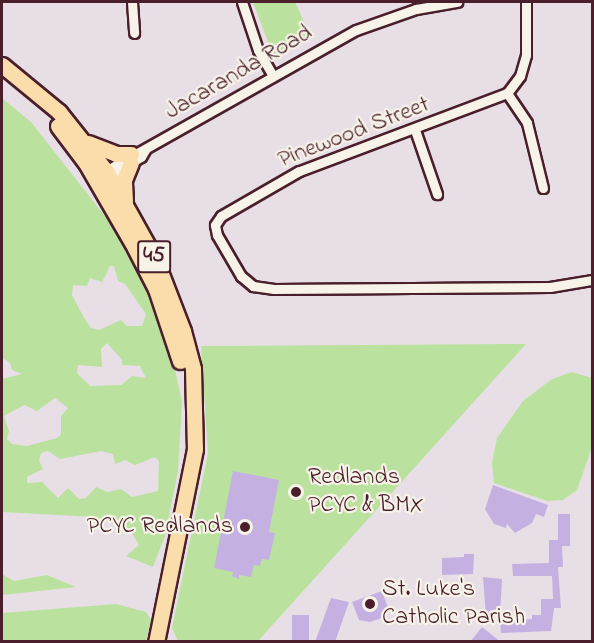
<!DOCTYPE html>
<style>
body{margin:0}
#map{position:relative;width:594px;height:643px;overflow:hidden;background:#e8dfe6;font-family:"Indie Flower",sans-serif}
div>[style]{position:absolute}
.green>*{inset:0;background:#bae29e}
.building>*{inset:0;background:#c5b1e1;transform-origin:0 0}
.roads{filter:drop-shadow(2px 0 #4a1f2b) drop-shadow(-2px 0 #4a1f2b) drop-shadow(0 2px #4a1f2b) drop-shadow(0 -2px #4a1f2b)}
.street>*{height:9px;margin:-4.5px;padding:0 4.5px;transform-origin:4.5px;border-radius:4.5px;background:#f7f3e8}
.primary>*{height:15px;margin:-7.5px;padding:0 7.5px;transform-origin:7.5px;border-radius:7.5px;background:#faddab}
.dots>*{width:16px;height:16px;translate:-50% -50%;box-sizing:border-box;border:3px solid #f7f3e8;border-radius:50%}
span{translate:-50% -50%;white-space:nowrap;text-align:center;line-height:1.15;-webkit-text-stroke:4.5px #f7f3e8;paint-order:stroke}
.shield-label span{padding:2px 4px;background:#f7f3e8;border:2px solid;border-radius:4px;-webkit-text-stroke-width:0}
.shield-label{font-size:22px;color:#4a1f2b;font-weight:700}
.street-label{font-size:24px;color:#4a1f2b}
.poi-label{font-size:24px;color:#4a1f2b}
.left{translate:0 -50%;text-align:left}
.right{translate:-100% -50%;text-align:right}
.frame{position:absolute;inset:0;border:3px solid #4a1f2b;pointer-events:none}
</style>
<div id="map">
<div class="green">
<i style="clip-path:polygon(253px 2px,295px 2px,311px 37px,274px 58px)"></i>
<i style="clip-path:polygon(evenodd,2px 98px,31px 122px,119px 234px,151px 299px,172px 356px,182px 402px,178px 471px,165px 536px,153px 567px,126px 556px,139px 545px,130px 530px,95px 517px,2px 512px,2px 379px,22px 374px,12px 370px,10px 363px,2px 357px,2px 98px,110px 266px,114px 266px,118px 281px,125px 284px,146px 314px,142px 326px,127px 326px,121px 320px,99px 330px,91px 328px,83px 316px,72px 295px,73px 285px,87px 286px,90px 278px,102px 282px,110px 266px,2px 98px,107px 343px,122px 360px,122px 365px,140px 366px,146px 378px,132px 376px,121px 385px,90px 386px,77px 373px,78px 365px,102px 367px,101px 349px,107px 343px,2px 98px,55px 398px,68px 408px,61px 416px,61px 434px,57px 438px,27px 446px,12px 444px,7px 439px,9px 431px,4px 416px,24px 405px,37px 411px,55px 398px,2px 98px,48px 451px,60px 459px,101px 451px,113px 454px,115px 464px,125px 460px,135px 465px,155px 457px,159px 461px,158px 491px,132px 497px,121px 489px,107px 492px,96px 487px,86px 498px,79px 499px,68px 488px,58px 498px,42px 482px,27px 483px,27px 477px,43px 469px,39px 460px,41px 453px,48px 451px)"></i>
<i style="clip-path:polygon(526px 344px,258px 641px,178px 641px,172px 628px,208px 453px,201px 346px)"></i>
<i style="clip-path:polygon(572px 372px,592px 378px,592px 447px,577px 490px,563px 500px,547px 501px,494px 483px,492px 463px,497px 438px,523px 401px,552px 379px)"></i>
<i style="clip-path:polygon(2px 574px,14px 581px,47px 575px,76px 587px,2px 595px)"></i>
<i style="clip-path:polygon(116px 604px,146px 612px,151px 620px,146px 641px,2px 641px,2px 613px)"></i>
</div>
<div class="building">
<i style="clip-path:polygon(233px 471px,279px 480px,269px 532px,275px 533px,269px 560px,262px 559px,260px 566px,254px 565px,251px 577px,239px 575px,239px 579px,232px 576px,233px 572px,214px 568px)"></i>
<i style="clip-path:polygon(493px 485px,548px 505px,544px 517px,536px 514px,532px 523px,515px 533px,507px 524px,506px 528px,494px 524px,485px 509px)"></i>
<i style="clip-path:polygon(558px 514px,570px 514px,570px 546px,562px 546px,563px 567px,558px 567px,561px 608px,554px 608px,551px 631px,501px 633px,500px 620px,532px 619px,532px 615px,541px 615px,541px 599px,553px 599px,552px 576px,513px 576px,512px 564px,549px 563px,549px 540px,558px 540px)"></i>
<i style="clip-path:polygon(464px 554px,474px 554px,473px 574px,442px 575px,442px 558px,464px 557px)"></i>
<i style="clip-path:polygon(483px 577px,502px 579px,500px 616px,486px 616px)"></i>
<i style="clip-path:polygon(382px 591px,388px 608px,382px 618px,370px 622px,359px 620px,352px 602px)"></i>
<i style="clip-path:polygon(331px 598px,349px 602px,335px 642px,315px 642px)"></i>
<i style="left:292px;top:615px;width:17px;height:27px"></i>
<i style="clip-path:polygon(482px 627px,501px 642px,470px 642px)"></i>
</div>
<div class="roads">
<div class="street">
<i style="left:132px;top:2px;width:31px;rotate:86deg"></i>
<i style="left:242px;top:2px;width:51px;rotate:71.6deg"></i>
<i style="left:258px;top:50px;width:30px;rotate:60deg"></i>
<i style="left:526px;top:2px;width:53px;rotate:90deg"></i>
<i style="left:526px;top:55px;width:22px;rotate:106deg"></i>
<i style="left:520px;top:76px;width:21px;rotate:127deg"></i>
<i style="left:507px;top:93px;width:222px;rotate:159.4deg"></i>
<i style="left:299px;top:171px;width:90px;rotate:150deg"></i>
<i style="left:221px;top:216px;width:11px;rotate:124deg"></i>
<i style="left:215px;top:225px;width:10px;rotate:79deg"></i>
<i style="left:217px;top:235px;width:48px;rotate:59.7deg"></i>
<i style="left:241px;top:276px;width:16px;rotate:40deg"></i>
<i style="left:253px;top:286px;width:21px;rotate:8deg"></i>
<i style="left:274px;top:289px;width:276px;rotate:-0.4deg"></i>
<i style="left:550px;top:287px;width:43px;rotate:-9.5deg"></i>
<i style="left:507px;top:93px;width:36px;rotate:56deg"></i>
<i style="left:527px;top:123px;width:67px;rotate:76.2deg"></i>
<i style="left:415px;top:130px;width:68px;rotate:71deg"></i>
<i style="left:102px;top:173px;width:291px;rotate:-29.4deg"></i>
<i style="left:356px;top:30px;width:64px;rotate:-19.3deg"></i>
<i style="left:416px;top:9px;width:42px;rotate:-9.7deg"></i>
<i style="left:107px;top:178px;width:40px;rotate:-32deg"></i>
<i style="left:141px;top:157px;width:8px;rotate:-60deg"></i>
</div>
<div class="primary">
<i style="left:2px;top:65px;width:74px;rotate:39.5deg"></i>
<i style="left:59px;top:112px;width:75px;rotate:51.5deg"></i>
<i style="left:106px;top:171px;width:103px;rotate:60.9deg"></i>
<i style="left:156px;top:261px;width:75px;rotate:68.9deg"></i>
<i style="left:183px;top:331px;width:39px;rotate:75deg"></i>
<i style="left:193px;top:369px;width:80px;rotate:88.6deg"></i>
<i style="left:195px;top:449px;width:197px;rotate:101.4deg"></i>
<i style="left:58px;top:126px;width:46px;rotate:52.9deg"></i>
<i style="left:86px;top:163px;width:98px;rotate:60deg"></i>
<i style="left:135px;top:248px;width:46px;rotate:62.9deg"></i>
<i style="left:156px;top:289px;width:76px;rotate:71.6deg"></i>
<i style="left:88px;top:143px;width:30px;rotate:21deg"></i>
<i style="left:116px;top:154px;width:15px"></i>
<i style="left:125px;top:201px;width:21px;rotate:-93deg"></i>
<i style="left:124px;top:180px;width:18px;rotate:-68deg"></i>
</div>
</div>
<div class="dots">
<i style="left:296px;top:492px;background:#4a1f2b"></i>
<i style="left:245px;top:527px;background:#4a1f2b"></i>
<i style="left:370px;top:604px;background:#4a1f2b"></i>
</div>
<div class="shield-label">
<span style="left:154px;top:257px">45</span>
</div>
<div class="street-label">
<span style="left:239px;top:73px;rotate:-30deg">Jacaranda Road</span>
<span style="left:354px;top:133px;rotate:-21deg">Pinewood Street</span>
</div>
<div class="poi-label">
<span class="left" style="left:308px;top:492px">Redlands<br>PCYC &amp; BMX</span>
<span class="right" style="left:233px;top:527px">PCYC Redlands</span>
<span class="left" style="left:382px;top:604px">St. Luke's<br>Catholic Parish</span>
</div>
<div class="frame"></div>
</div>
